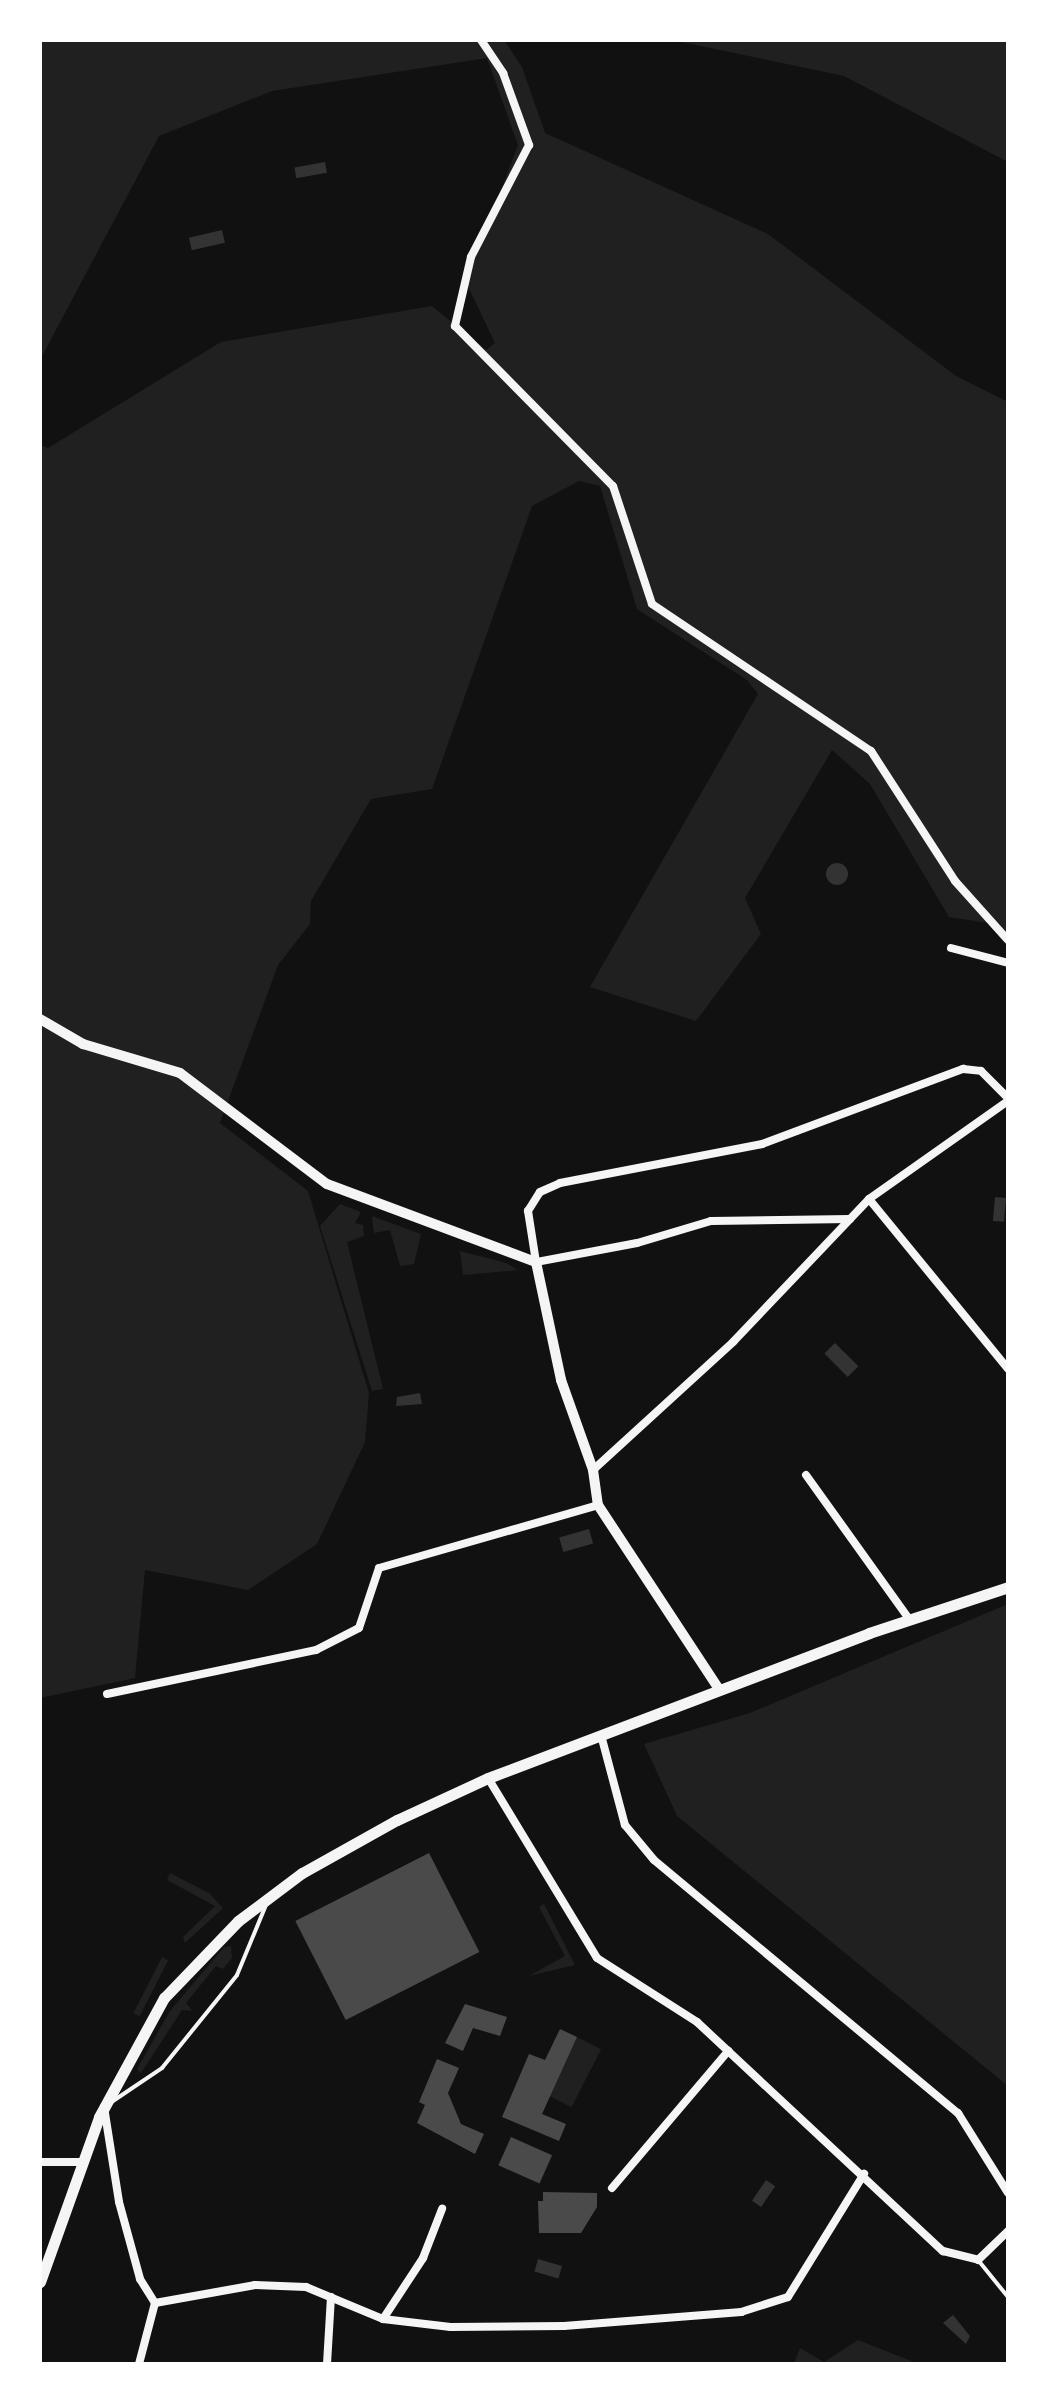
<!DOCTYPE html>
<style>
body{margin:0}
#map{position:relative;width:1048px;height:2404px;overflow:hidden;background:#111;font-family:Barlow,sans-serif}
div>[style]{position:absolute}
.green>*{inset:0;background:#202020;transform-origin:0 0}
.water>*{inset:0;background:#333;transform-origin:0 0}
.round{border-radius:50%}
.building>*{inset:0;background:#4a4a4a;transform-origin:0 0}
.service>*{height:4px;margin:-2px;padding:0 2px;transform-origin:2px;border-radius:2px;background:#f5f5f5}
.minor>*{height:8px;margin:-4px;padding:0 4px;transform-origin:4px;border-radius:4px;background:#f5f5f5}
.tertiary>*{height:10px;margin:-5px;padding:0 5px;transform-origin:5px;border-radius:5px;background:#f5f5f5}
.secondary>*{height:11px;margin:-5.5px;padding:0 5.5px;transform-origin:5.5px;border-radius:5.5px;background:#f5f5f5}
span{translate:-50% -50%;white-space:nowrap;text-align:center;line-height:1.15;-webkit-text-stroke:8px #fff;paint-order:stroke}
.frame{position:absolute;inset:0;border:42px solid #fff;pointer-events:none}
</style>
<div id="map">
<div class="green">
<i style="clip-path:polygon(40px 40px,504px 40px,522px 67px,545px 133px,768px 234px,956px 376px,1008px 402px,1008px 933px,988px 923px,949px 917px,870px 784px,832px 750px,745px 898px,761px 934px,696px 1021px,590px 987px,758px 694px,747px 680px,637px 609px,600px 486px,579px 481px,532px 506px,432px 789px,371px 799px,311px 901px,310px 924px,278px 965px,220px 1123px,308px 1191px,369px 1393px,365px 1442px,317px 1544px,248px 1590px,145px 1570px,135px 1678px,40px 1698px,40px 445px,48px 448px,221px 342px,432px 306px,486px 350px,495px 343px,466px 282px,518px 145px,487px 58px,272px 91px,159px 136px,40px 360px)"></i>
<i style="clip-path:polygon(672px 40px,1008px 40px,1008px 162px,844px 76px)"></i>
<i style="clip-path:polygon(340px 1204px,361px 1212px,355px 1223px,363px 1225px,364px 1236px,347px 1242px,383px 1389px,372px 1391px,320px 1226px)"></i>
<i style="clip-path:polygon(372px 1216px,421px 1234px,414px 1264px,400px 1266px,390px 1230px,374px 1233px)"></i>
<i style="clip-path:polygon(460px 1251px,506px 1263px,518px 1270px,463px 1275px)"></i>
<i style="clip-path:polygon(1008px 1604px,1008px 2086px,677px 1816px,644px 1744px,750px 1713px)"></i>
<i style="clip-path:polygon(170px 1873px,209px 1893px,223px 1908px,185px 1943px,183px 1937px,215px 1906px,167px 1880px)"></i>
<i style="clip-path:polygon(544px 1904px,575px 1965px,529px 1976px,565px 1956px,539px 1907px)"></i>
<i style="clip-path:polygon(231px 1946px,232px 1958px,223px 1969px,216px 1966px,186px 2003px,192px 2011px,182px 2010px,141px 2073px,137px 2069px,170px 2011px,224px 1947px)"></i>
<i style="left:162px;top:1957px;width:7px;height:63px;rotate:27deg"></i>
<i style="left:577px;top:2037px;width:27px;height:65px;rotate:27deg"></i>
<i style="clip-path:polygon(858px 2340px,919px 2364px,794px 2364px,800px 2348px,824px 2362px)"></i>
</div>
<div class="water">
<i style="left:325px;top:162px;width:11px;height:31px;rotate:80deg"></i>
<i style="left:222px;top:230px;width:13px;height:34px;rotate:77deg"></i>
<i class="round" style="left:826px;top:863px;width:22px;height:22px"></i>
<i style="left:995px;top:1197px;width:11px;height:24px;rotate:5deg"></i>
<i style="left:835px;top:1343px;width:33px;height:15px;rotate:45deg"></i>
<i style="clip-path:polygon(420px 1393px,422px 1404px,396px 1406px,397px 1397px)"></i>
<i style="left:589px;top:1529px;width:15px;height:31px;rotate:74deg"></i>
<i style="left:766px;top:2180px;width:11px;height:25px;rotate:34deg"></i>
<i style="left:538px;top:2259px;width:25px;height:13px;rotate:16deg"></i>
<i style="clip-path:polygon(953px 2315px,970px 2336px,966px 2344px,943px 2323px)"></i>
</div>
<div class="building">
<i style="left:429px;top:1853px;width:111px;height:150px;rotate:63deg"></i>
<i style="clip-path:polygon(465px 2004px,507px 2017px,500px 2036px,473px 2028px,463px 2051px,445px 2043px)"></i>
<i style="clip-path:polygon(560px 2029px,577px 2037px,542px 2114px,566px 2124px,559px 2141px,502px 2117px,529px 2054px,545px 2060px)"></i>
<i style="clip-path:polygon(437px 2059px,459px 2068px,448px 2093px,461px 2124px,484px 2134px,475px 2154px,417px 2123px,425px 2105px,419px 2102px)"></i>
<i style="left:511px;top:2137px;width:45px;height:31px;rotate:24deg"></i>
<i style="clip-path:polygon(543px 2192px,597px 2193px,597px 2207px,581px 2233px,539px 2233px,538px 2201px,543px 2201px)"></i>
</div>
<div class="service">
<i style="left:110px;top:2103px;width:63px;rotate:-33.9deg"></i>
<i style="left:162px;top:2068px;width:119px;rotate:-51.1deg"></i>
<i style="left:237px;top:1975px;width:76px;rotate:-67.5deg"></i>
<i style="left:978px;top:2260px;width:48px;rotate:51deg"></i>
</div>
<div class="minor">
<i style="left:481px;top:40px;width:40px;rotate:56deg"></i>
<i style="left:503px;top:73px;width:77px;rotate:70.1deg"></i>
<i style="left:529px;top:145px;width:126px;rotate:117.4deg"></i>
<i style="left:471px;top:257px;width:71px;rotate:103.1deg"></i>
<i style="left:455px;top:326px;width:225px;rotate:45.4deg"></i>
<i style="left:613px;top:486px;width:124px;rotate:71.7deg"></i>
<i style="left:652px;top:604px;width:264px;rotate:33.9deg"></i>
<i style="left:871px;top:751px;width:155px;rotate:57.1deg"></i>
<i style="left:955px;top:881px;width:79px;rotate:48.1deg"></i>
<i style="left:951px;top:948px;width:59px;rotate:14.7deg"></i>
<i style="left:869px;top:1199px;width:220px;rotate:50.7deg"></i>
<i style="left:850px;top:1219px;width:139px;rotate:179.2deg"></i>
<i style="left:711px;top:1221px;width:77px;rotate:163.4deg"></i>
<i style="left:637px;top:1243px;width:103px;rotate:169.3deg"></i>
<i style="left:536px;top:1262px;width:52px;rotate:-98.9deg"></i>
<i style="left:528px;top:1211px;width:22px;rotate:-58deg"></i>
<i style="left:540px;top:1192px;width:22px;rotate:-24deg"></i>
<i style="left:560px;top:1183px;width:206px;rotate:-10.9deg"></i>
<i style="left:762px;top:1144px;width:215px;rotate:-20.5deg"></i>
<i style="left:963px;top:1069px;width:18px;rotate:6deg"></i>
<i style="left:981px;top:1071px;width:38px;rotate:45deg"></i>
<i style="left:593px;top:1470px;width:190px;rotate:-42.4deg"></i>
<i style="left:733px;top:1342px;width:197px;rotate:-46.4deg"></i>
<i style="left:869px;top:1199px;width:170px;rotate:-35.2deg"></i>
<i style="left:806px;top:1475px;width:178px;rotate:54.4deg"></i>
<i style="left:107px;top:1694px;width:214px;rotate:-11.9deg"></i>
<i style="left:316px;top:1650px;width:48px;rotate:-27.1deg"></i>
<i style="left:359px;top:1628px;width:63px;rotate:-71.6deg"></i>
<i style="left:379px;top:1568px;width:228px;rotate:-16deg"></i>
<i style="left:601px;top:1735px;width:93px;rotate:75.1deg"></i>
<i style="left:625px;top:1825px;width:45px;rotate:50.4deg"></i>
<i style="left:654px;top:1860px;width:396px;rotate:39.8deg"></i>
<i style="left:958px;top:2113px;width:94px;rotate:58deg"></i>
<i style="left:488px;top:1778px;width:210px;rotate:58.8deg"></i>
<i style="left:597px;top:1958px;width:119px;rotate:32.6deg"></i>
<i style="left:697px;top:2022px;width:336px;rotate:43deg"></i>
<i style="left:943px;top:2251px;width:36px;rotate:14deg"></i>
<i style="left:978px;top:2260px;width:42px;rotate:-44deg"></i>
<i style="left:104px;top:2107px;width:96px;rotate:81deg"></i>
<i style="left:119px;top:2202px;width:80px;rotate:74.7deg"></i>
<i style="left:140px;top:2279px;width:28px;rotate:58deg"></i>
<i style="left:155px;top:2303px;width:102px;rotate:-10.2deg"></i>
<i style="left:255px;top:2285px;width:51px;rotate:2.2deg"></i>
<i style="left:306px;top:2287px;width:83px;rotate:22.6deg"></i>
<i style="left:383px;top:2319px;width:68px;rotate:6.7deg"></i>
<i style="left:451px;top:2327px;width:113px;rotate:-0.5deg"></i>
<i style="left:564px;top:2326px;width:178px;rotate:-4.5deg"></i>
<i style="left:741px;top:2312px;width:49px;rotate:-17.7deg"></i>
<i style="left:788px;top:2297px;width:145px;rotate:-58.3deg"></i>
<i style="left:40px;top:2162px;width:43px"></i>
<i style="left:612px;top:2188px;width:180px;rotate:-49.7deg"></i>
<i style="left:383px;top:2319px;width:73px;rotate:-56.7deg"></i>
<i style="left:423px;top:2258px;width:53px;rotate:-68.8deg"></i>
<i style="left:139px;top:2364px;width:63px;rotate:-75.3deg"></i>
<i style="left:327px;top:2364px;width:67px;rotate:-86.6deg"></i>
</div>
<div class="tertiary">
<i style="left:40px;top:1019px;width:50px;rotate:30.2deg"></i>
<i style="left:83px;top:1044px;width:101px;rotate:16.6deg"></i>
<i style="left:180px;top:1073px;width:184px;rotate:37.1deg"></i>
<i style="left:327px;top:1184px;width:223px;rotate:20.5deg"></i>
<i style="left:536px;top:1262px;width:121px;rotate:78deg"></i>
<i style="left:561px;top:1380px;width:96px;rotate:70.4deg"></i>
<i style="left:593px;top:1470px;width:35px;rotate:82deg"></i>
<i style="left:598px;top:1505px;width:220px;rotate:56.7deg"></i>
</div>
<div class="secondary">
<i style="left:40px;top:2282px;width:175px;rotate:-70.3deg"></i>
<i style="left:99px;top:2117px;width:136px;rotate:-61.4deg"></i>
<i style="left:164px;top:1998px;width:107px;rotate:-46.1deg"></i>
<i style="left:238px;top:1921px;width:80px;rotate:-36.9deg"></i>
<i style="left:302px;top:1873px;width:109px;rotate:-29.2deg"></i>
<i style="left:397px;top:1820px;width:100px;rotate:-24.8deg"></i>
<i style="left:488px;top:1778px;width:408px;rotate:-20.8deg"></i>
<i style="left:869px;top:1633px;width:146px;rotate:-18.3deg"></i>
</div>
<div class="frame"></div>
</div>
